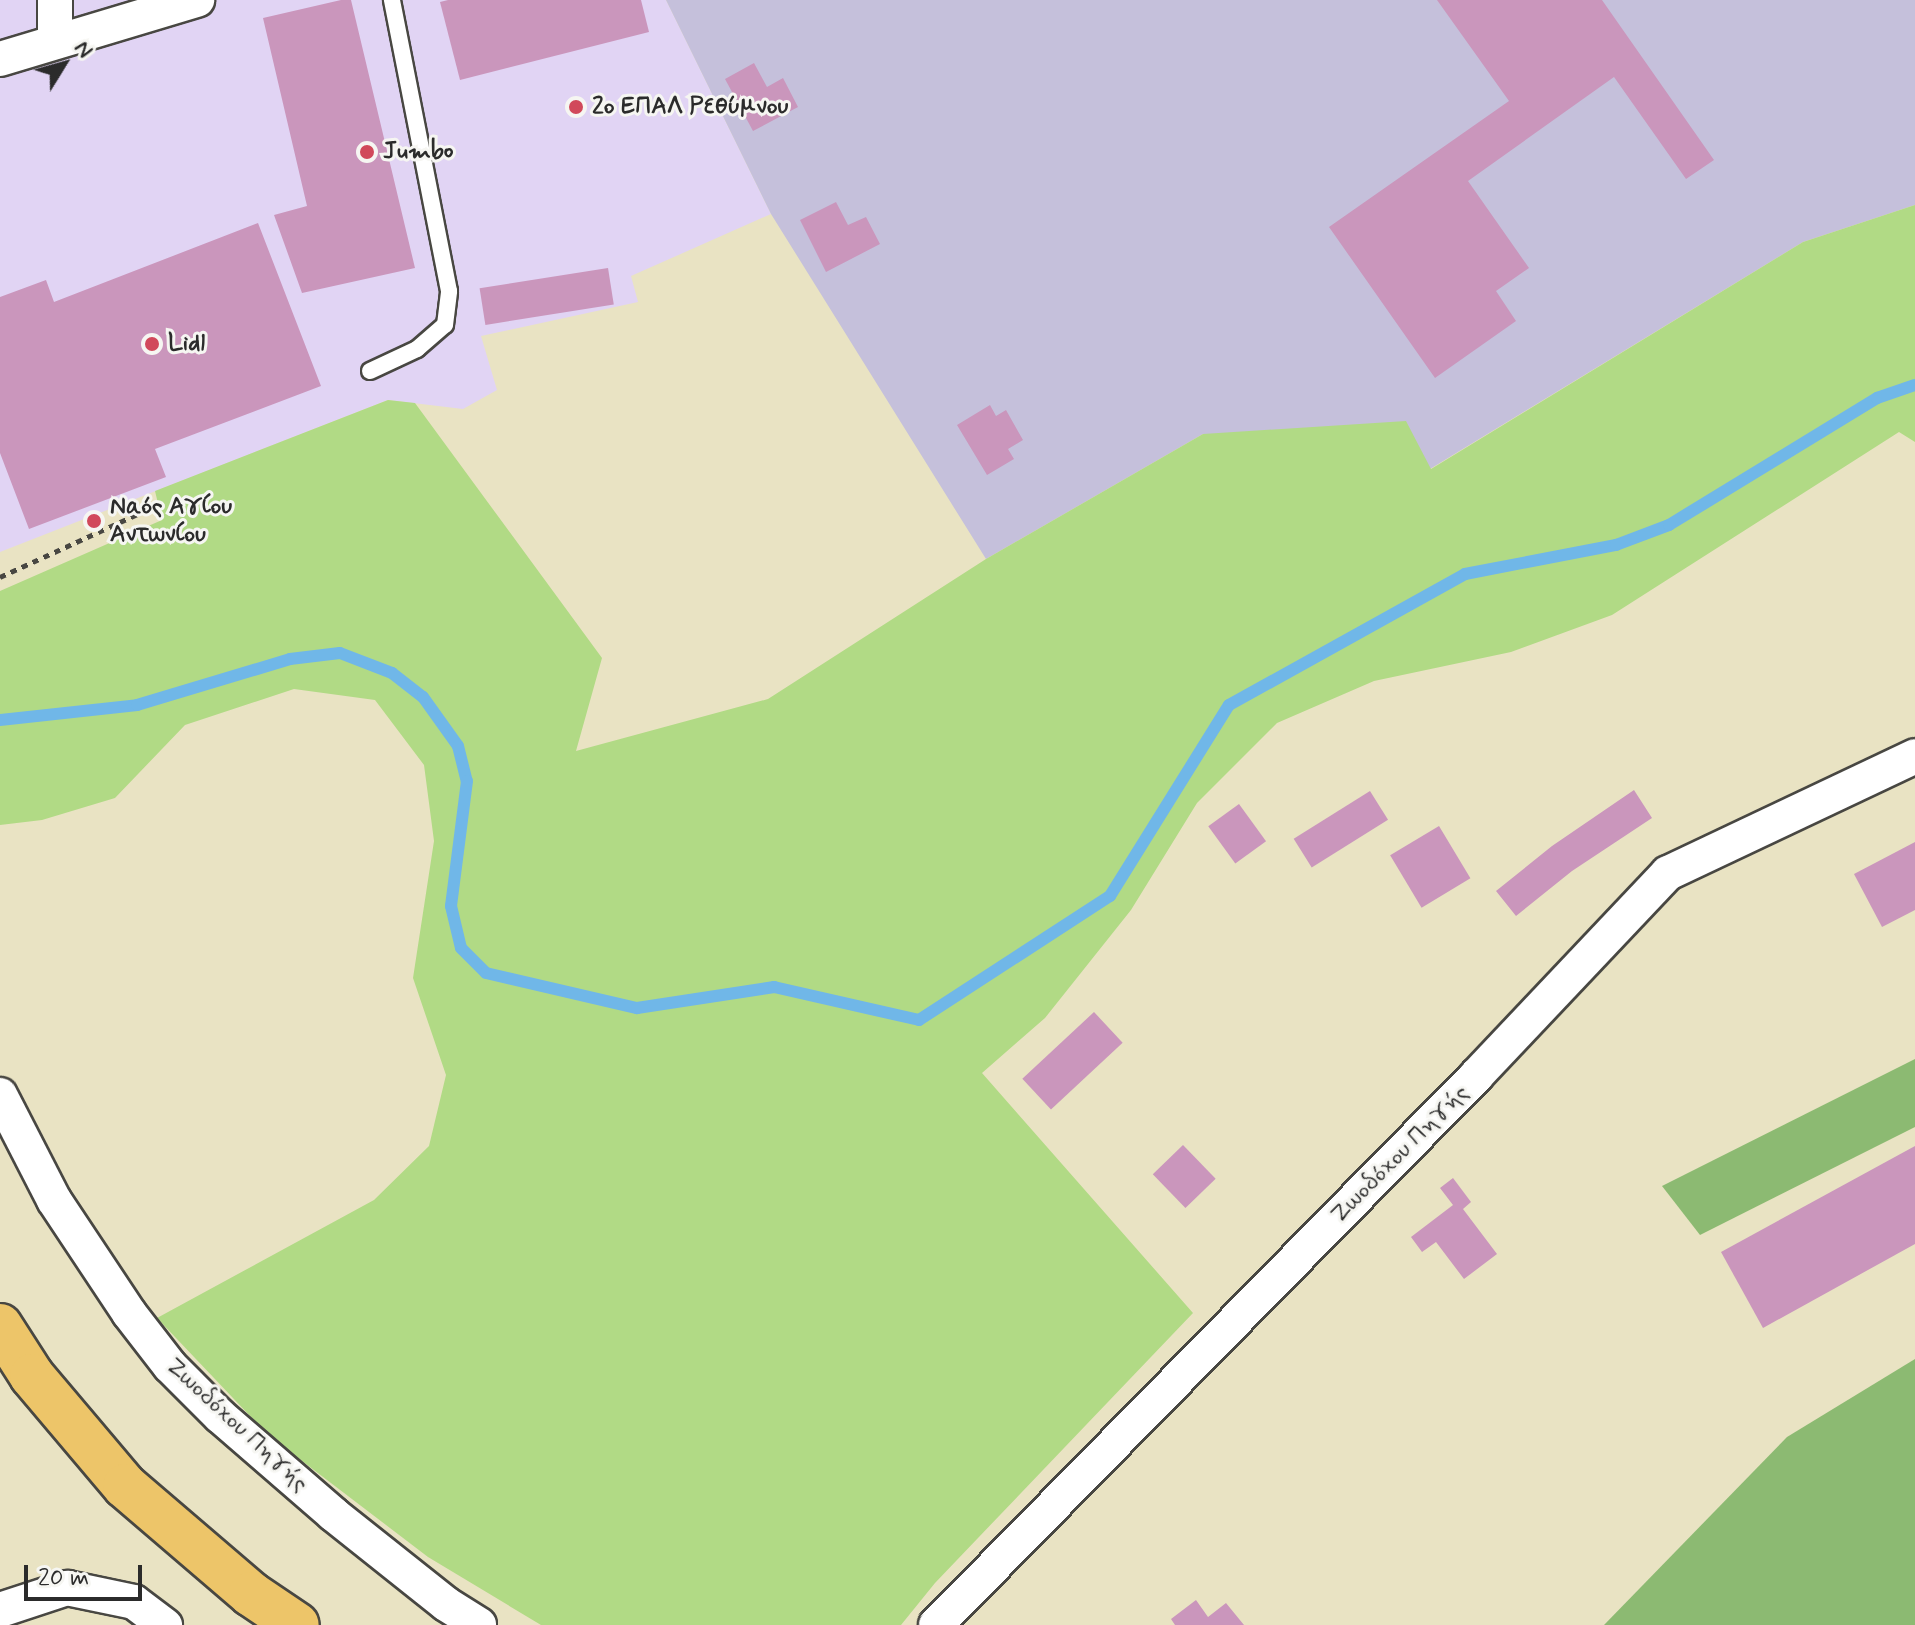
<!DOCTYPE html>
<meta charset="utf-8">
<style>
body{margin:0}
#map{position:relative;width:1915px;height:1625px;overflow:hidden;background:#e9e3c3;font-family:Mynerve,sans-serif}
div>[style]{position:absolute}
.built>*{inset:0;background:#e1d4f4}
.industrial>*{inset:0;background:#c5c0db}
.green>*{inset:0;background:#b1da85}
.forest>*{inset:0;background:#8cba72}
.stream>*{height:12px;margin:-6px;padding:0 6px;transform-origin:6px;border-radius:6px;background:#70b7e8}
.building>*{inset:0;background:#ca96bc;transform-origin:0 0}
.path>*{height:5px;margin-top:-2.5px;transform-origin:0;background:repeating-linear-gradient(90deg,#484742 0 6px,transparent 0 12px)}
.roads{filter:drop-shadow(2px 0 #484742) drop-shadow(-2px 0 #484742) drop-shadow(0 2px #484742) drop-shadow(0 -2px #484742)}
.service>*{height:16px;margin:-8px;padding:0 8px;transform-origin:8px;border-radius:8px;background:#fff}
.minor>*{height:34px;margin:-17px;padding:0 17px;transform-origin:17px;border-radius:17px;background:#fff}
.primary>*{height:44px;margin:-22px;padding:0 22px;transform-origin:22px;border-radius:22px;background:#edc569}
.dots>*{width:22px;height:22px;translate:-50% -50%;box-sizing:border-box;border:4px solid #f6f6f2;border-radius:50%}
span{translate:-50% -50%;white-space:nowrap;text-align:center;line-height:1.15;-webkit-text-stroke:6px #f6f6f2;paint-order:stroke}
.poi-label{font-size:24px;color:#2b2b2b;font-weight:700}
.left{translate:0 -50%;text-align:left}
.street-label{font-size:24px;color:#2b2b2b}
.north{position:absolute;left:24px;top:24px;width:80px;height:80px;-webkit-text-stroke:6px #f6f6f2;paint-order:stroke;rotate:53deg;font-size:22px;font-weight:700;line-height:32px;text-align:center;color:#2b2b2b}
.north::after{content:'';display:block;margin:auto;width:28px;height:36px;background:#2b2b2b;clip-path:polygon(50% 0,100% 100%,50% 72%,0 100%)}
.scale{position:absolute;left:24px;top:1565px;width:118px;height:36px;box-sizing:border-box;border:4px solid #2b2b2b;border-top:0;padding-left:10px;font-size:24px;line-height:28px;white-space:nowrap;color:#2b2b2b;-webkit-text-stroke:6px #f6f6f2;paint-order:stroke}
</style>
<div id="map">
<div class="built">
<i style="clip-path:polygon(0 0,666px 0,771px 214px,631px 276px,638px 302px,481px 336px,497px 390px,463px 409px,388px 400px,0 552px)"></i>
</div>
<div class="industrial">
<i style="clip-path:polygon(666px 0,1915px 0,1915px 205px,1803px 242px,1430px 469px,1203px 434px,986px 559px,771px 214px)"></i>
</div>
<div class="green">
<i style="clip-path:polygon(1915px 205px,1915px 442px,1899px 432px,1612px 615px,1511px 652px,1374px 681px,1277px 723px,1197px 803px,1131px 910px,1045px 1018px,982px 1073px,1193px 1313px,935px 1583px,901px 1625px,541px 1625px,428px 1557px,268px 1435px,157px 1318px,374px 1200px,429px 1146px,446px 1075px,413px 978px,434px 841px,424px 765px,375px 700px,294px 689px,185px 725px,115px 798px,42px 820px,0 825px,0 591px,162px 520px,155px 491px,388px 400px,415px 403px,602px 658px,576px 751px,768px 699px,986px 559px,1203px 434px,1406px 421px,1431px 469px,1803px 242px)"></i>
</div>
<div class="forest">
<i style="clip-path:polygon(1915px 1059px,1915px 1127px,1700px 1235px,1662px 1186px)"></i>
<i style="clip-path:polygon(1915px 1359px,1915px 1625px,1604px 1625px,1787px 1437px)"></i>
</div>
<div class="stream">
<i style="left:0;top:720px;width:138px;rotate:-6.2deg"></i>
<i style="left:137px;top:705px;width:160px;rotate:-16.7deg"></i>
<i style="left:290px;top:659px;width:50px;rotate:-6.8deg"></i>
<i style="left:340px;top:653px;width:56px;rotate:21deg"></i>
<i style="left:392px;top:673px;width:39px;rotate:38deg"></i>
<i style="left:423px;top:697px;width:60px;rotate:54.5deg"></i>
<i style="left:458px;top:746px;width:36px;rotate:76deg"></i>
<i style="left:467px;top:781px;width:126px;rotate:97.3deg"></i>
<i style="left:451px;top:906px;width:43px;rotate:76.6deg"></i>
<i style="left:461px;top:948px;width:35px;rotate:45deg"></i>
<i style="left:486px;top:973px;width:155px;rotate:13.1deg"></i>
<i style="left:637px;top:1008px;width:139px;rotate:-8.7deg"></i>
<i style="left:774px;top:987px;width:149px;rotate:12.8deg"></i>
<i style="left:919px;top:1020px;width:228px;rotate:-33deg"></i>
<i style="left:1110px;top:896px;width:225px;rotate:-58.1deg"></i>
<i style="left:1229px;top:705px;width:270px;rotate:-29deg"></i>
<i style="left:1465px;top:574px;width:154px;rotate:-10.9deg"></i>
<i style="left:1616px;top:545px;width:57px;rotate:-20.7deg"></i>
<i style="left:1669px;top:525px;width:244px;rotate:-31.4deg"></i>
<i style="left:1877px;top:398px;width:40px;rotate:-18.9deg"></i>
</div>
<div class="building">
<i style="clip-path:polygon(341px 0,351px 0,415px 268px,302px 293px,274px 215px,307px 206px,263px 18px)"></i>
<i style="clip-path:polygon(448px 0,641px 0,649px 32px,460px 80px,440px 2px)"></i>
<i style="clip-path:polygon(1437px 0,1602px 0,1714px 160px,1686px 179px,1614px 77px,1468px 181px,1529px 268px,1496px 291px,1516px 321px,1435px 378px,1329px 227px,1509px 101px)"></i>
<i style="clip-path:polygon(754px 63px,767px 87px,783px 78px,798px 107px,753px 131px,725px 79px)"></i>
<i style="clip-path:polygon(836px 202px,848px 225px,866px 217px,880px 244px,826px 272px,800px 220px)"></i>
<i style="clip-path:polygon(258px 223px,321px 386px,155px 449px,166px 477px,29px 529px,0 453px,0 297px,46px 280px,54px 302px)"></i>
<i style="left:608px;top:268px;width:37px;height:130px;rotate:81deg"></i>
<i style="clip-path:polygon(990px 405px,996px 416px,1006px 410px,1023px 440px,1008px 449px,1014px 459px,987px 475px,957px 425px)"></i>
<i style="clip-path:polygon(1634px 790px,1652px 818px,1572px 871px,1516px 916px,1496px 891px,1552px 846px)"></i>
<i style="left:1370px;top:791px;width:34px;height:90px;rotate:58deg"></i>
<i style="left:1239px;top:804px;width:46px;height:38px;rotate:54deg"></i>
<i style="left:1439px;top:826px;width:61px;height:57px;rotate:59deg"></i>
<i style="clip-path:polygon(1915px 842px,1915px 910px,1882px 927px,1854px 874px)"></i>
<i style="left:1094px;top:1012px;width:42px;height:98px;rotate:47deg"></i>
<i style="left:1183px;top:1145px;width:47px;height:42px;rotate:46deg"></i>
<i style="clip-path:polygon(1915px 1146px,1915px 1244px,1763px 1328px,1721px 1252px)"></i>
<i style="clip-path:polygon(1453px 1178px,1471px 1202px,1463px 1209px,1497px 1254px,1464px 1279px,1436px 1242px,1422px 1252px,1411px 1237px,1453px 1205px,1440px 1188px)"></i>
<i style="clip-path:polygon(1196px 1600px,1208px 1617px,1226px 1603px,1244px 1625px,1175px 1625px,1171px 1619px)"></i>
</div>
<div class="path">
<i style="left:0;top:577px;width:158px;rotate:-24.6deg"></i>
</div>
<div class="roads">
<div class="service">
<i style="left:370px;top:371px;width:52px;rotate:-25.1deg"></i>
<i style="left:417px;top:349px;width:37px;rotate:-41deg"></i>
<i style="left:445px;top:325px;width:34px;rotate:-83deg"></i>
<i style="left:449px;top:291px;width:297px;rotate:-101.1deg"></i>
</div>
<div class="minor">
<i style="left:55px;top:0;width:40px;rotate:90deg"></i>
<i style="left:0;top:59px;width:206px;rotate:-16.7deg"></i>
<i style="left:0;top:1095px;width:118px;rotate:62.8deg"></i>
<i style="left:54px;top:1200px;width:136px;rotate:56.4deg"></i>
<i style="left:129px;top:1313px;width:67px;rotate:52.3deg"></i>
<i style="left:170px;top:1366px;width:71px;rotate:45deg"></i>
<i style="left:220px;top:1416px;width:150px;rotate:40.9deg"></i>
<i style="left:333px;top:1514px;width:144px;rotate:38.5deg"></i>
<i style="left:446px;top:1604px;width:39px;rotate:32deg"></i>
<i style="left:0;top:1610px;width:71px;rotate:-18.2deg"></i>
<i style="left:67px;top:1588px;width:68px;rotate:11.8deg"></i>
<i style="left:134px;top:1602px;width:39px;rotate:37deg"></i>
<i style="left:936px;top:1625px;width:770px;rotate:-45.47deg"></i>
<i style="left:1476px;top:1076px;width:279px;rotate:-46.6deg"></i>
<i style="left:1668px;top:873px;width:273px;rotate:-25.3deg"></i>
</div>
<div class="primary">
<i style="left:0;top:1326px;width:59px;rotate:57.4deg"></i>
<i style="left:32px;top:1376px;width:144px;rotate:49.8deg"></i>
<i style="left:125px;top:1486px;width:166px;rotate:40.6deg"></i>
<i style="left:251px;top:1594px;width:55px;rotate:34deg"></i>
</div>
</div>
<div class="dots">
<i style="left:576px;top:107px;background:#d1495b"></i>
<i style="left:367px;top:152px;background:#d1495b"></i>
<i style="left:152px;top:344px;background:#d1495b"></i>
<i style="left:94px;top:521px;background:#d1495b"></i>
</div>
<div class="poi-label">
<span class="left" style="left:592px;top:107px">2ο ΕΠΑΛ Ρεθύμνου</span>
<span class="left" style="left:383px;top:152px">Jumbo</span>
<span class="left" style="left:168px;top:344px">Lidl</span>
<span class="left" style="left:110px;top:521px">Ναός Αγίου<br>Αντωνίου</span>
</div>
<div class="street-label">
<span style="left:1400px;top:1154px;rotate:-45deg">Ζωοδόχου Πηγής</span>
<span style="left:237px;top:1425px;rotate:43deg">Ζωοδόχου Πηγής</span>
</div>
<div class="north">N</div>
<div class="scale">20 m</div>
</div>
